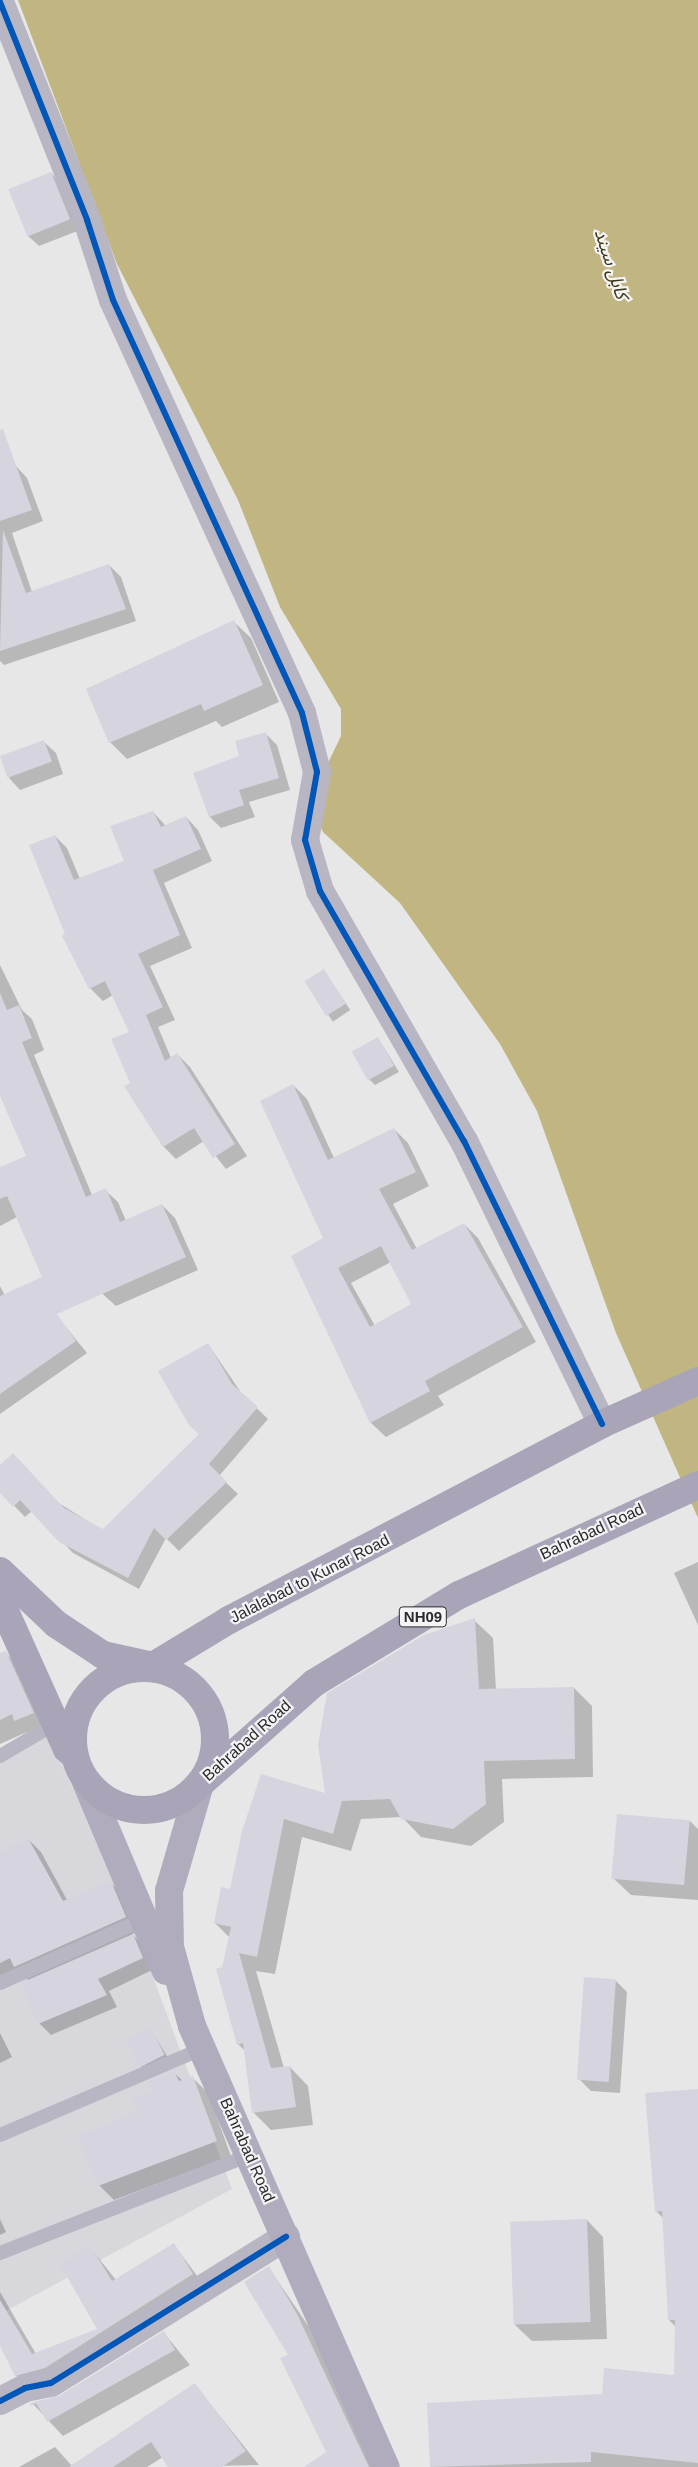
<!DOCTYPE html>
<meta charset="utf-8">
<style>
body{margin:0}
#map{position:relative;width:698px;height:2467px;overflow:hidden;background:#e7e7e8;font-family:Arial,"Noto Sans Arabic",sans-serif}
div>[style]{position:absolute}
.built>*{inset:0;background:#d8d7dc}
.water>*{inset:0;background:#c1b682}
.shadow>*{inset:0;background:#0003;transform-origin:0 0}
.building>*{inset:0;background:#d6d4df;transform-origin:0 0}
.service>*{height:14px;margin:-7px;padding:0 7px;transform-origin:7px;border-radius:7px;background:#b9b6c4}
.minor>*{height:28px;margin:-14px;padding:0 14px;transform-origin:14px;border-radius:14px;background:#b9b6c4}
.secondary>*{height:28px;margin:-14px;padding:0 14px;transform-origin:14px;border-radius:14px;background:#b0acbd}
.primary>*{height:28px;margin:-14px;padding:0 14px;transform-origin:14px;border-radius:14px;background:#a9a4b8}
.primary>.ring{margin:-14px;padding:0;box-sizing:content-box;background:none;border:28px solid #a9a4b8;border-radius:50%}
.cycleway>*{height:6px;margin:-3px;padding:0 3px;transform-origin:3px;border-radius:3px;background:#0057b8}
span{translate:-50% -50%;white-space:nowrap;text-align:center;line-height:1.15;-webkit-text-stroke:4.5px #f4f4f7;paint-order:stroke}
.shield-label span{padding:1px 4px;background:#f4f4f7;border:1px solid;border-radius:4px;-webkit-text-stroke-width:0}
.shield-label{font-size:15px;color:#2b2b2c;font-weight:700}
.street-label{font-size:16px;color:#2b2b2c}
.water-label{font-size:18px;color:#3d3615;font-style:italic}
</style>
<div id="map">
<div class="built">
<i style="clip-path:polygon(48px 1734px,125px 1902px,232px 2189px,0 2314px,0 1762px)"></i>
</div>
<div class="water">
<i style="clip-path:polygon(18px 0,698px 0,698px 1518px,616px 1333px,537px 1111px,500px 1044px,400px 903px,323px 832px,317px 819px,327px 765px,341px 736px,341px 709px,280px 607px,238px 500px,117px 264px)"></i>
</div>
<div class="shadow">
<i style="clip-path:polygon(51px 173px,62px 185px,80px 230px,39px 246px,27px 235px)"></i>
<i style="clip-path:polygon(16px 466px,27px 478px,43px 521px,12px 533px,32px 592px,109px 565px,121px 577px,136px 621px,4px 665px,0 661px,0 472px)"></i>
<i style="clip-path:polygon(234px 622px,251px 638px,279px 702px,222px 727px,216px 721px,127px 759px,110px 742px)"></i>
<i style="clip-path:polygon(266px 734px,277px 745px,290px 790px,249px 802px,255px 817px,221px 828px,210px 817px,241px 757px)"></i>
<i style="clip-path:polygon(44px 742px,56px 753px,63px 774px,20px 790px,9px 778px)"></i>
<i style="clip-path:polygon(153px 812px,166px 826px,186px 817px,198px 830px,212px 861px,164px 883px,192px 948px,150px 966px,175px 1020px,158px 1027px,171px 1058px,177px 1054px,190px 1067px,247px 1156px,226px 1169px,204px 1141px,176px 1159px,164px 1147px,126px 1087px,132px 1083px,131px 1032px,113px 995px,103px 1001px,90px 988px,67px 934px,55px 836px,67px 848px,80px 879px,126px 862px)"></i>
<i style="clip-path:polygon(0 965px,22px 1010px,32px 1019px,44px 1050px,34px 1055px,92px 1195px,105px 1190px,118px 1202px,126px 1221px,162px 1205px,175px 1218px,198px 1270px,116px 1306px,17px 1217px,0 1226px,0 1168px,27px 1156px,0 1093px)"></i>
<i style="left:324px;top:971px;width:47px;height:21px;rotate:56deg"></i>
<i style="clip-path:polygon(378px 1038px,399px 1072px,375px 1085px,369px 1079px)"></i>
<i style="clip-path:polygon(evenodd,293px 1085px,307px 1099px,334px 1158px,394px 1129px,408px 1143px,429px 1186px,393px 1204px,417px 1249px,464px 1224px,478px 1238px,536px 1342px,438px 1396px,444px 1405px,386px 1437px,371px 1423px,293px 1256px,325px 1239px,293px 1085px,391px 1262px,413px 1305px,375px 1326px,351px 1283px,391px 1262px)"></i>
<i style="clip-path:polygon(0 1286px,20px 1325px,0 1335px)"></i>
<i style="clip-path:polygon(61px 1321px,87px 1353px,0 1414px,0 1364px)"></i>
<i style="clip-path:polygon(208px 1344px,242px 1394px,268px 1419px,219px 1476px,238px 1494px,179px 1551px,166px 1538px,139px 1589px,73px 1553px,32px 1511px,25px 1517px,0 1491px,0 1467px,104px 1531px,200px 1435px)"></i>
<i style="clip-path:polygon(698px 1562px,698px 1625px,674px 1573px)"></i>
<i style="clip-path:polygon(474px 1620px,493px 1638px,496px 1690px,574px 1688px,592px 1706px,593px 1777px,502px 1779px,504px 1822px,471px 1846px,421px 1837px,402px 1817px,361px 1819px,351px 1851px,302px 1837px,275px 1974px,256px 1971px,284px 2068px,290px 2067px,308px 2086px,313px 2125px,271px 2130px,253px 2112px,245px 2051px,238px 2044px,223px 1968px,230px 1938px,215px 1923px,231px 1890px,243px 1831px,327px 1795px)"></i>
<i style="clip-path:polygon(5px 1652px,22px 1669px,50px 1730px,32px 1737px,27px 1732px,0 1744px,0 1654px)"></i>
<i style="clip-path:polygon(690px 1821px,698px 1829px,698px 1900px,631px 1895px,614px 1879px)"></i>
<i style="clip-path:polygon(28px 1839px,41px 1852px,67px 1900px,111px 1883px,124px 1896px,139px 1931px,132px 1934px,145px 1947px,154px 1969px,109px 1991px,117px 2007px,51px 2035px,39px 2023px,29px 1981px,21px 1972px,0 1981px,0 1854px)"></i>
<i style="clip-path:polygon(615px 1980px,627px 1992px,620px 2093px,591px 2091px,579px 2079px)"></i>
<i style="clip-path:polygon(151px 2030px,170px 2061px,146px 2071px,140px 2066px)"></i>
<i style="clip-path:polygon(0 2033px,12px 2057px,0 2063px)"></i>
<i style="clip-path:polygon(173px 2072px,183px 2081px,193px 2078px,208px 2093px,231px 2156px,114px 2200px,99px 2185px,140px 2112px)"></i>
<i style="clip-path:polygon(698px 2090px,698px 2467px,431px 2467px,428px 2405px,603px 2396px,675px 2376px,676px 2327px,669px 2320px,664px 2219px,656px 2211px)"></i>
<i style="clip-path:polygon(0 2219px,6px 2232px,0 2235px)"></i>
<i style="clip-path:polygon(587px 2220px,603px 2237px,607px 2339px,532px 2341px,515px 2325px)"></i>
<i style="clip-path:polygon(174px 2245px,207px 2289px,31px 2390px,16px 2375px,0 2343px,0 2292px,36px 2354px,99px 2330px,89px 2246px,116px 2280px)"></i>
<i style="clip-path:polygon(269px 2268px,309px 2327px,374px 2467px,306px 2467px,328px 2452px,289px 2355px)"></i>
<i style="clip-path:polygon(164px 2333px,190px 2365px,63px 2436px,33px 2404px,60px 2397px)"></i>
<i style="clip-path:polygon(195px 2385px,259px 2465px,170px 2467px,163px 2457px,147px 2467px,19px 2467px,55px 2447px,72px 2466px)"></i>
</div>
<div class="building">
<i style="left:51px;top:172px;width:51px;height:46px;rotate:68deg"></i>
<i style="clip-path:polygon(3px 429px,32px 510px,0 521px,0 430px)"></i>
<i style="clip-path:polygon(3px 530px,26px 593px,109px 564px,126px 609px,0 651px)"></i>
<i style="clip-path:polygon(234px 620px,263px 685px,204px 711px,201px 704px,109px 743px,86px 689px)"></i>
<i style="clip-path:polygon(266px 732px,279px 778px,239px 790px,244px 805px,209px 817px,193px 773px,239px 756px,235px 741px)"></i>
<i style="left:44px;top:740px;width:23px;height:47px;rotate:70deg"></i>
<i style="clip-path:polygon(153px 811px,161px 827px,186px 816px,201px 849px,153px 870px,180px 935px,138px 954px,163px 1007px,146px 1015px,165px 1061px,177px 1053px,235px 1144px,213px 1158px,194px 1128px,163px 1147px,124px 1086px,130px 1083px,111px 1039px,129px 1032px,105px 981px,89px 989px,62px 936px,65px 934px,29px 845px,55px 835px,74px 880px,124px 861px,110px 826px)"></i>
<i style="left:324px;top:969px;width:41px;height:23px;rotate:58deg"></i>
<i style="clip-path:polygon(0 993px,7px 1010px,19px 1005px,32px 1038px,22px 1042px,86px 1197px,106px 1188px,120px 1222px,162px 1204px,186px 1257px,57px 1314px,76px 1341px,0 1394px,0 1296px,42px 1277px,7px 1196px,0 1199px,0 1167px,26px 1156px,0 1096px)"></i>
<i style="left:378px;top:1037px;width:33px;height:30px;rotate:61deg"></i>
<i style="clip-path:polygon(evenodd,293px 1084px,328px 1160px,394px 1128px,416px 1172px,379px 1189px,412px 1250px,464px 1223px,523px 1327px,425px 1381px,430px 1391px,370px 1423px,291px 1256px,323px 1238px,260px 1101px,293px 1084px,381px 1246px,411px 1304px,370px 1327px,338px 1268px,381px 1246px)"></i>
<i style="clip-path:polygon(208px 1343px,232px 1384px,258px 1407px,209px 1464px,227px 1482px,166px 1540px,154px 1528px,128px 1578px,59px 1542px,20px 1500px,13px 1507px,0 1493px,0 1465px,13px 1453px,64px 1508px,103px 1529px,199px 1434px,189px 1425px,158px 1371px)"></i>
<i style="clip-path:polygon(475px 1618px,479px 1689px,574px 1687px,575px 1759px,484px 1761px,486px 1804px,453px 1829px,401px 1819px,390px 1799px,342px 1801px,333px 1834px,284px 1819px,257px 1957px,239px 1953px,271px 2068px,290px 2066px,296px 2107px,252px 2113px,243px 2043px,237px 2045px,216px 1969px,222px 1967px,231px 1927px,214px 1923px,221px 1887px,230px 1889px,242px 1831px,261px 1774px,325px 1793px,318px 1745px,327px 1693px,424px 1635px)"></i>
<i style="clip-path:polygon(6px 1651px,34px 1713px,14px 1721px,12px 1714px,0 1720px,0 1653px)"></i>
<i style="left:617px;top:1814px;width:73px;height:65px;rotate:5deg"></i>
<i style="clip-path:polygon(28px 1838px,63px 1901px,111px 1881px,126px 1917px,14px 1967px,10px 1958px,0 1963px,0 1853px)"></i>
<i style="clip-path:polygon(133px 1934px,143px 1958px,98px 1979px,107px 1995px,38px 2024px,21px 1983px)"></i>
<i style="left:584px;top:1977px;width:32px;height:103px;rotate:4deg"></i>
<i style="left:151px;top:2028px;width:30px;height:28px;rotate:63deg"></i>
<i style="clip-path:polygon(174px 2071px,179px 2081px,193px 2076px,217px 2141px,98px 2186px,78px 2136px,138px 2111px,133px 2098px,152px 2091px,147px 2082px)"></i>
<i style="clip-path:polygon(698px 2089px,698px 2463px,591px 2452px,591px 2462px,430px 2467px,427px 2403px,602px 2394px,604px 2368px,674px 2375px,675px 2320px,668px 2320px,662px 2211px,655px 2212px,645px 2093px)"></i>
<i style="left:587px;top:2219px;width:103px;height:77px;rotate:88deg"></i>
<i style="clip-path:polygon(174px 2243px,193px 2274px,45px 2368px,15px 2376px,0 2346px,0 2300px,32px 2354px,97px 2329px,59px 2263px,90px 2245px,112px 2281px)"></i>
<i style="clip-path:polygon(269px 2266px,297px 2314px,369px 2467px,304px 2467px,326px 2452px,280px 2358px,288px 2355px,244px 2282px)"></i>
<i style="clip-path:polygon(164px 2331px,175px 2350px,47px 2422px,36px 2403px,31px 2406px,30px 2403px,59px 2396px)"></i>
<i style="clip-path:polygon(195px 2383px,246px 2451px,222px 2467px,168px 2467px,151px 2442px,113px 2467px,69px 2467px)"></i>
</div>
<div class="service">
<i style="left:0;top:1756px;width:64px;rotate:-30.2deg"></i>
<i style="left:0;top:1983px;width:155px;rotate:-23.9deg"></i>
<i style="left:0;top:2135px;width:220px;rotate:-23.1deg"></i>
<i style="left:0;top:2253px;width:269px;rotate:-21.4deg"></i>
</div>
<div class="minor">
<i style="left:0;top:2px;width:235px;rotate:68.2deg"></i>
<i style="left:87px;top:220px;width:84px;rotate:72deg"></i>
<i style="left:113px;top:300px;width:454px;rotate:65.4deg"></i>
<i style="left:302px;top:713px;width:61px;rotate:75.7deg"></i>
<i style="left:317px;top:772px;width:69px;rotate:100deg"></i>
<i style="left:305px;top:840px;width:53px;rotate:73.6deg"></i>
<i style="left:320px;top:891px;width:289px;rotate:60.1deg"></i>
<i style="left:464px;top:1141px;width:315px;rotate:64deg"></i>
<i style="left:0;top:2401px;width:28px;rotate:-27deg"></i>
<i style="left:25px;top:2388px;width:26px;rotate:-11deg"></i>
<i style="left:51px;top:2383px;width:277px;rotate:-31.9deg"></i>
</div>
<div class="secondary">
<i style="left:86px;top:1782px;width:205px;rotate:67.1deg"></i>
<i style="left:200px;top:1784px;width:111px;rotate:106.2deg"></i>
<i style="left:169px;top:1891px;width:56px;rotate:89deg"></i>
<i style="left:170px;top:1947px;width:82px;rotate:74.4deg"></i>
<i style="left:192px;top:2026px;width:482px;rotate:66.3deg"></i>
</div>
<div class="primary">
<i style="left:0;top:1571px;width:77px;rotate:43.4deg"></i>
<i style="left:56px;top:1624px;width:56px;rotate:33.4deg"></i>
<i style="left:103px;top:1655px;width:51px;rotate:12.4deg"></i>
<i style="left:153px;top:1666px;width:89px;rotate:-31.2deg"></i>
<i style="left:229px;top:1620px;width:421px;rotate:-27.7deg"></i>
<i style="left:602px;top:1424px;width:105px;rotate:-24.1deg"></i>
<i style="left:0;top:1600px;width:163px;rotate:65.8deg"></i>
<i style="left:67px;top:1749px;width:9px;rotate:41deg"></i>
<i class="ring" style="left:73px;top:1668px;width:114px;height:114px"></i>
<i style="left:200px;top:1784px;width:152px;rotate:-41.5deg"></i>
<i style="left:314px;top:1683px;width:170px;rotate:-31.3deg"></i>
<i style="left:459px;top:1595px;width:263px;rotate:-24.7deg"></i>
</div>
<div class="cycleway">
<i style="left:0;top:2px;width:235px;rotate:68.2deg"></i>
<i style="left:87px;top:220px;width:84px;rotate:72deg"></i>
<i style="left:113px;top:300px;width:454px;rotate:65.4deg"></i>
<i style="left:302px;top:713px;width:61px;rotate:75.7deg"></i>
<i style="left:317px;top:772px;width:69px;rotate:100deg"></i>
<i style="left:305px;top:840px;width:53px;rotate:73.6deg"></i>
<i style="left:320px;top:891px;width:289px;rotate:60.1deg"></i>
<i style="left:464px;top:1141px;width:315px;rotate:64deg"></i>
<i style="left:0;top:2401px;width:28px;rotate:-27deg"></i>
<i style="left:25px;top:2388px;width:26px;rotate:-11deg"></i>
<i style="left:51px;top:2383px;width:277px;rotate:-31.9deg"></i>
</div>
<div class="shield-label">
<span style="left:423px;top:1617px">NH09</span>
</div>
<div class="street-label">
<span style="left:592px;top:1532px;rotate:-25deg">Bahrabad Road</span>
<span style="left:310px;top:1579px;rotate:-27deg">Jalalabad to Kunar Road</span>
<span style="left:247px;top:1741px;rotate:-42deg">Bahrabad Road</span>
<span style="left:247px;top:2150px;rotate:66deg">Bahrabad Road</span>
</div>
<div class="water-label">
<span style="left:611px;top:264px;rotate:72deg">کابل سيند</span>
</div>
</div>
